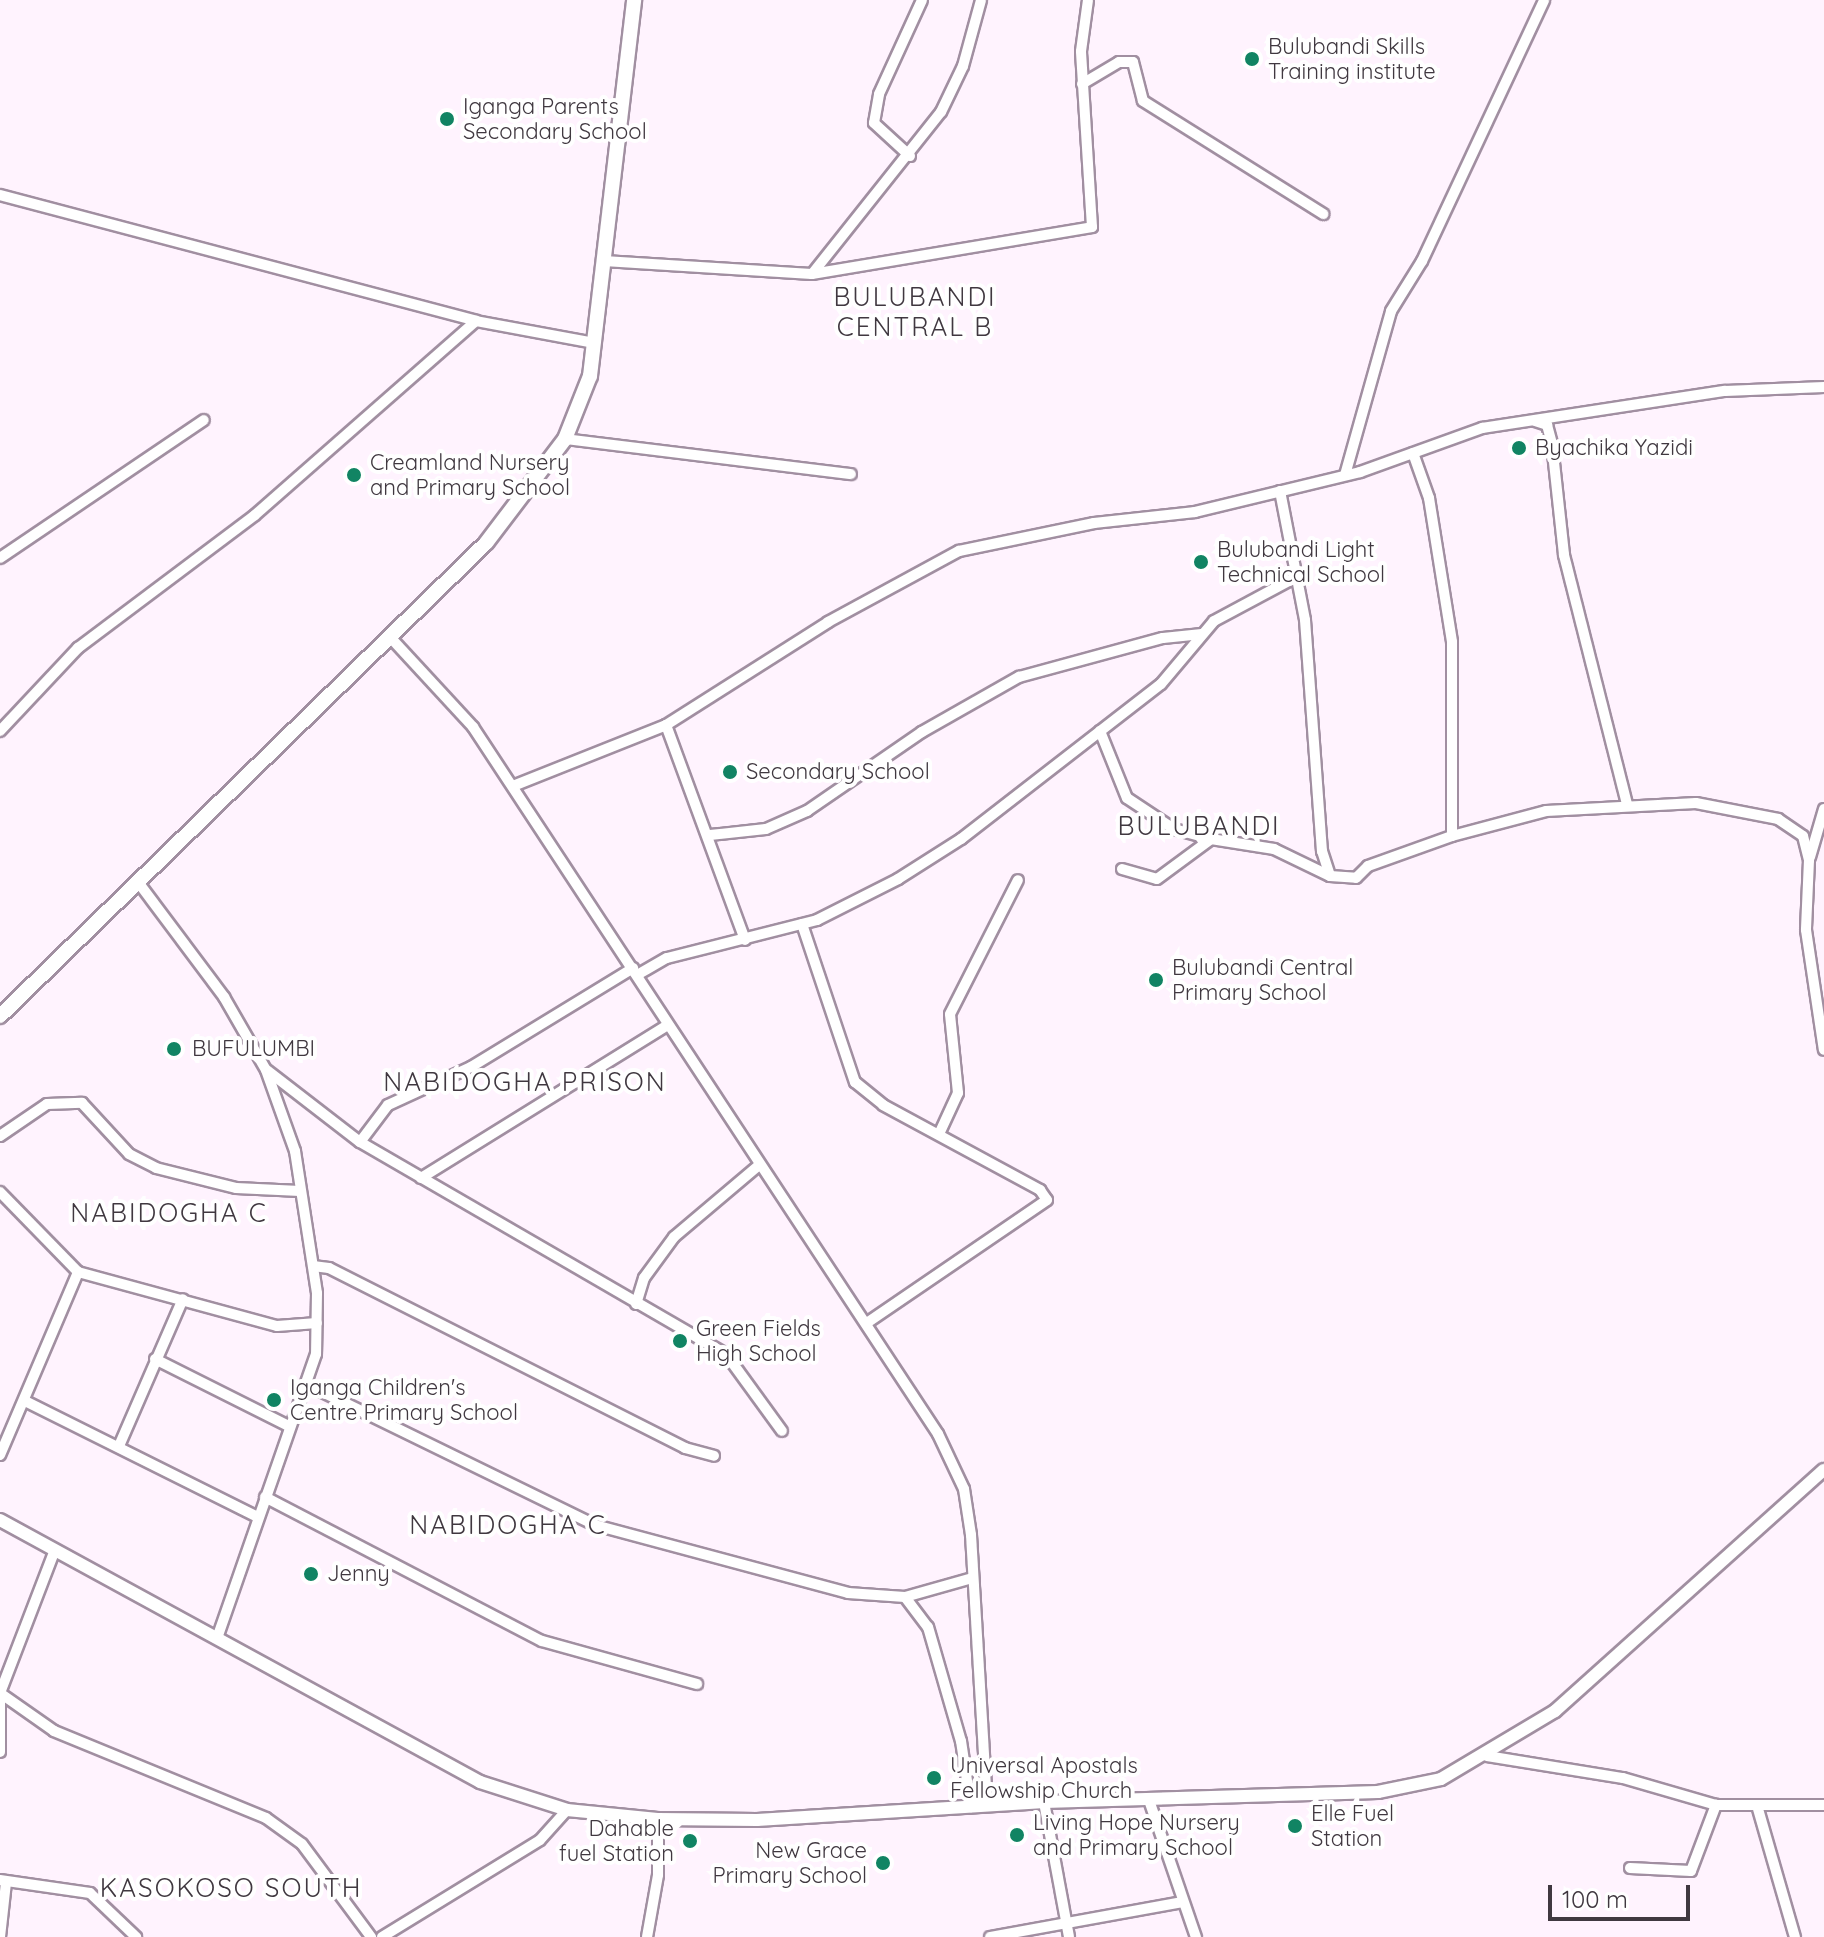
<!DOCTYPE html>
<style>
body{margin:0}
#map{position:relative;width:1824px;height:1937px;overflow:hidden;background:#fff3fe;font-family:Quicksand,sans-serif}
div>[style]{position:absolute}
.roads{filter:drop-shadow(2px 0 #a18fa1) drop-shadow(-2px 0 #a18fa1) drop-shadow(0 2px #a18fa1) drop-shadow(0 -2px #a18fa1)}
.minor>*{height:10px;margin:-5px;padding:0 5px;transform-origin:5px;border-radius:5px;background:#fff}
.tertiary>*{height:12px;margin:-6px;padding:0 6px;transform-origin:6px;border-radius:6px;background:#fff}
.secondary>*{height:14px;margin:-7px;padding:0 7px;transform-origin:7px;border-radius:7px;background:#fff}
.dots>*{width:22px;height:22px;translate:-50% -50%;box-sizing:border-box;border:4px solid #fff;border-radius:50%}
span{translate:-50% -50%;white-space:nowrap;text-align:center;line-height:1.15;-webkit-text-stroke:8px #fff;paint-order:stroke}
.poi-label{font-size:22px;color:#403840}
.left{translate:0 -50%;text-align:left}
.right{translate:-100% -50%;text-align:right}
.quarter-label{font-size:26px;color:#403840;letter-spacing:2px}
.scale{position:absolute;left:1548px;top:1885px;width:142px;height:36px;box-sizing:border-box;border:4px solid #403840;border-top:0;padding-left:10px;font-size:24px;line-height:28px;white-space:nowrap;color:#403840;-webkit-text-stroke:6px #fff;paint-order:stroke}
</style>
<div id="map">
<div class="roads">
<div class="minor">
<i style="left:1082px;top:84px;width:43px;rotate:-30.7deg"></i>
<i style="left:1119px;top:62px;width:14px"></i>
<i style="left:1133px;top:62px;width:40px;rotate:75.6deg"></i>
<i style="left:1143px;top:101px;width:213px;rotate:32.1deg"></i>
<i style="left:910px;top:156px;width:49px;rotate:-137.5deg"></i>
<i style="left:874px;top:123px;width:29px;rotate:-80deg"></i>
<i style="left:879px;top:94px;width:103px;rotate:-65.4deg"></i>
<i style="left:0;top:195px;width:492px;rotate:14.8deg"></i>
<i style="left:476px;top:321px;width:121px;rotate:10.5deg"></i>
<i style="left:604px;top:261px;width:208px;rotate:3.6deg"></i>
<i style="left:812px;top:274px;width:284px;rotate:-9.5deg"></i>
<i style="left:1092px;top:227px;width:176px;rotate:-93.6deg"></i>
<i style="left:1081px;top:51px;width:51px;rotate:-82.2deg"></i>
<i style="left:812px;top:274px;width:207px;rotate:-51.5deg"></i>
<i style="left:941px;top:112px;width:51px;rotate:-64.4deg"></i>
<i style="left:963px;top:66px;width:68px;rotate:-74.7deg"></i>
<i style="left:1535px;top:421px;width:13px;rotate:18deg"></i>
<i style="left:1547px;top:425px;width:20px;rotate:75deg"></i>
<i style="left:1552px;top:444px;width:112px;rotate:83.8deg"></i>
<i style="left:1564px;top:555px;width:257px;rotate:75.8deg"></i>
<i style="left:565px;top:439px;width:288px;rotate:7deg"></i>
<i style="left:1413px;top:453px;width:48px;rotate:70.4deg"></i>
<i style="left:1429px;top:498px;width:146px;rotate:80.9deg"></i>
<i style="left:1452px;top:642px;width:194px;rotate:90deg"></i>
<i style="left:1345px;top:475px;width:170px;rotate:-74.3deg"></i>
<i style="left:1391px;top:311px;width:59px;rotate:-58.2deg"></i>
<i style="left:1422px;top:261px;width:288px;rotate:-64.9deg"></i>
<i style="left:1280px;top:491px;width:131px;rotate:79deg"></i>
<i style="left:1305px;top:620px;width:232px;rotate:85.8deg"></i>
<i style="left:1322px;top:851px;width:26px;rotate:72deg"></i>
<i style="left:1330px;top:876px;width:26px;rotate:4deg"></i>
<i style="left:1356px;top:878px;width:17px;rotate:-45deg"></i>
<i style="left:1368px;top:866px;width:89px;rotate:-19.7deg"></i>
<i style="left:1452px;top:836px;width:97px;rotate:-14.9deg"></i>
<i style="left:1546px;top:811px;width:150px;rotate:-3.1deg"></i>
<i style="left:1696px;top:803px;width:84px;rotate:11deg"></i>
<i style="left:1778px;top:819px;width:30px;rotate:34deg"></i>
<i style="left:1803px;top:836px;width:25px;rotate:76deg"></i>
<i style="left:1809px;top:860px;width:70px;rotate:92.5deg"></i>
<i style="left:1806px;top:930px;width:121px;rotate:81.5deg"></i>
<i style="left:0;top:558px;width:246px;rotate:-34.1deg"></i>
<i style="left:391px;top:638px;width:121px;rotate:47.3deg"></i>
<i style="left:473px;top:727px;width:846px;rotate:56.67deg"></i>
<i style="left:938px;top:1434px;width:61px;rotate:64.7deg"></i>
<i style="left:964px;top:1489px;width:47px;rotate:81.3deg"></i>
<i style="left:971px;top:1535px;width:271px;rotate:86.6deg"></i>
<i style="left:666px;top:725px;width:229px;rotate:69.8deg"></i>
<i style="left:0;top:731px;width:114px;rotate:-46.8deg"></i>
<i style="left:78px;top:648px;width:221px;rotate:-36.9deg"></i>
<i style="left:255px;top:515px;width:294px;rotate:-41.3deg"></i>
<i style="left:1100px;top:731px;width:72px;rotate:68.1deg"></i>
<i style="left:1127px;top:798px;width:56px;rotate:33.4deg"></i>
<i style="left:1174px;top:829px;width:38px;rotate:15deg"></i>
<i style="left:513px;top:786px;width:165px;rotate:-21.7deg"></i>
<i style="left:666px;top:725px;width:192px;rotate:-32.4deg"></i>
<i style="left:828px;top:622px;width:149px;rotate:-28.5deg"></i>
<i style="left:959px;top:551px;width:138px;rotate:-11.7deg"></i>
<i style="left:1094px;top:523px;width:102px;rotate:-6.2deg"></i>
<i style="left:1195px;top:512px;width:170px;rotate:-13.6deg"></i>
<i style="left:1360px;top:472px;width:130px;rotate:-19.8deg"></i>
<i style="left:1482px;top:428px;width:246px;rotate:-8.7deg"></i>
<i style="left:1725px;top:391px;width:99px;rotate:-2.3deg"></i>
<i style="left:710px;top:835px;width:56px;rotate:-6.1deg"></i>
<i style="left:766px;top:829px;width:45px;rotate:-23.7deg"></i>
<i style="left:807px;top:811px;width:140px;rotate:-34.5deg"></i>
<i style="left:922px;top:732px;width:112px;rotate:-29.6deg"></i>
<i style="left:1019px;top:677px;width:149px;rotate:-15.2deg"></i>
<i style="left:1163px;top:638px;width:39px;rotate:-6deg"></i>
<i style="left:1810px;top:857px;width:50px;rotate:-73.7deg"></i>
<i style="left:1122px;top:869px;width:36px;rotate:16deg"></i>
<i style="left:1157px;top:879px;width:67px;rotate:-36.5deg"></i>
<i style="left:1211px;top:839px;width:64px;rotate:9deg"></i>
<i style="left:1274px;top:849px;width:62px;rotate:25.7deg"></i>
<i style="left:138px;top:882px;width:144px;rotate:53.2deg"></i>
<i style="left:224px;top:997px;width:84px;rotate:60.1deg"></i>
<i style="left:266px;top:1070px;width:86px;rotate:70.3deg"></i>
<i style="left:295px;top:1151px;width:144px;rotate:81.2deg"></i>
<i style="left:317px;top:1293px;width:61px;rotate:90.9deg"></i>
<i style="left:316px;top:1354px;width:299px;rotate:109.2deg"></i>
<i style="left:802px;top:924px;width:167px;rotate:71.5deg"></i>
<i style="left:855px;top:1082px;width:36px;rotate:39deg"></i>
<i style="left:883px;top:1105px;width:179px;rotate:28.4deg"></i>
<i style="left:1040px;top:1190px;width:12px;rotate:55deg"></i>
<i style="left:1047px;top:1200px;width:218px;rotate:145.7deg"></i>
<i style="left:637px;top:975px;width:34px;rotate:-30deg"></i>
<i style="left:667px;top:958px;width:155px;rotate:-14.2deg"></i>
<i style="left:817px;top:920px;width:91px;rotate:-26.8deg"></i>
<i style="left:898px;top:879px;width:75px;rotate:-32.4deg"></i>
<i style="left:961px;top:839px;width:253px;rotate:-37.8deg"></i>
<i style="left:1161px;top:684px;width:82px;rotate:-49.9deg"></i>
<i style="left:1214px;top:621px;width:95px;rotate:-28.2deg"></i>
<i style="left:268px;top:1071px;width:116px;rotate:37.7deg"></i>
<i style="left:360px;top:1142px;width:423px;rotate:30.1deg"></i>
<i style="left:726px;top:1354px;width:95px;rotate:54deg"></i>
<i style="left:940px;top:1132px;width:43px;rotate:-65.2deg"></i>
<i style="left:958px;top:1093px;width:79px;rotate:-95.8deg"></i>
<i style="left:950px;top:1014px;width:150px;rotate:-63.1deg"></i>
<i style="left:0;top:1136px;width:57px;rotate:-34.2deg"></i>
<i style="left:47px;top:1104px;width:35px;rotate:-2deg"></i>
<i style="left:82px;top:1103px;width:69px;rotate:47.3deg"></i>
<i style="left:129px;top:1154px;width:30px;rotate:27deg"></i>
<i style="left:156px;top:1168px;width:82px;rotate:14deg"></i>
<i style="left:236px;top:1188px;width:64px;rotate:2.7deg"></i>
<i style="left:360px;top:1142px;width:46px;rotate:-52.9deg"></i>
<i style="left:388px;top:1105px;width:91px;rotate:-24.6deg"></i>
<i style="left:471px;top:1067px;width:190px;rotate:-31.4deg"></i>
<i style="left:421px;top:1178px;width:287px;rotate:-31.8deg"></i>
<i style="left:0;top:1192px;width:112px;rotate:45.7deg"></i>
<i style="left:78px;top:1272px;width:206px;rotate:15.2deg"></i>
<i style="left:277px;top:1326px;width:40px;rotate:-4.3deg"></i>
<i style="left:313px;top:1266px;width:16px;rotate:7deg"></i>
<i style="left:329px;top:1268px;width:399px;rotate:26.8deg"></i>
<i style="left:685px;top:1448px;width:30px;rotate:15deg"></i>
<i style="left:636px;top:1304px;width:27px;rotate:-73deg"></i>
<i style="left:644px;top:1278px;width:51px;rotate:-53.8deg"></i>
<i style="left:674px;top:1237px;width:110px;rotate:-40.2deg"></i>
<i style="left:155px;top:1359px;width:150px;rotate:26.6deg"></i>
<i style="left:306px;top:1384px;width:322px;rotate:26deg"></i>
<i style="left:595px;top:1525px;width:262px;rotate:15deg"></i>
<i style="left:848px;top:1593px;width:57px;rotate:4deg"></i>
<i style="left:905px;top:1597px;width:38px;rotate:53deg"></i>
<i style="left:928px;top:1627px;width:119px;rotate:73.9deg"></i>
<i style="left:961px;top:1741px;width:67px;rotate:81.4deg"></i>
<i style="left:25px;top:1401px;width:260px;rotate:26.5deg"></i>
<i style="left:119px;top:1446px;width:160px;rotate:-66.5deg"></i>
<i style="left:0;top:1455px;width:199px;rotate:-66.9deg"></i>
<i style="left:265px;top:1497px;width:312px;rotate:27.5deg"></i>
<i style="left:542px;top:1641px;width:161px;rotate:15.5deg"></i>
<i style="left:905px;top:1597px;width:70px;rotate:-15.8deg"></i>
<i style="left:0;top:1693px;width:66px;rotate:35.1deg"></i>
<i style="left:54px;top:1731px;width:229px;rotate:22.3deg"></i>
<i style="left:266px;top:1818px;width:44px;rotate:35.8deg"></i>
<i style="left:302px;top:1844px;width:116px;rotate:53.4deg"></i>
<i style="left:0;top:1752px;width:59px;rotate:-90deg"></i>
<i style="left:0;top:1693px;width:151px;rotate:-69deg"></i>
<i style="left:1487px;top:1756px;width:138px;rotate:9.2deg"></i>
<i style="left:1623px;top:1778px;width:97px;rotate:16.2deg"></i>
<i style="left:1716px;top:1805px;width:108px"></i>
<i style="left:1149px;top:1800px;width:145px;rotate:71.1deg"></i>
<i style="left:1044px;top:1802px;width:137px;rotate:79.5deg"></i>
<i style="left:1758px;top:1809px;width:133px;rotate:73.9deg"></i>
<i style="left:1630px;top:1868px;width:61px;rotate:2.8deg"></i>
<i style="left:1691px;top:1871px;width:71px;rotate:-69.3deg"></i>
<i style="left:0;top:1880px;width:91px;rotate:8.2deg"></i>
<i style="left:90px;top:1893px;width:64px;rotate:43.7deg"></i>
<i style="left:0;top:1937px;width:54px;rotate:-83.7deg"></i>
<i style="left:382px;top:1937px;width:185px;rotate:-31.5deg"></i>
<i style="left:540px;top:1840px;width:40px;rotate:-48deg"></i>
<i style="left:647px;top:1937px;width:63px;rotate:-79.9deg"></i>
<i style="left:658px;top:1875px;width:56px;rotate:-90deg"></i>
<i style="left:990px;top:1937px;width:195px;rotate:-10.3deg"></i>
</div>
<div class="tertiary">
<i style="left:0;top:1520px;width:547px;rotate:28.63deg"></i>
<i style="left:480px;top:1782px;width:91px;rotate:17.8deg"></i>
<i style="left:567px;top:1810px;width:91px;rotate:5.6deg"></i>
<i style="left:658px;top:1819px;width:99px;rotate:0.6deg"></i>
<i style="left:757px;top:1820px;width:288px;rotate:-3.6deg"></i>
<i style="left:1044px;top:1802px;width:334px;rotate:-1.7deg"></i>
<i style="left:1378px;top:1792px;width:64px;rotate:-11.7deg"></i>
<i style="left:1441px;top:1779px;width:133px;rotate:-30.8deg"></i>
<i style="left:1555px;top:1711px;width:361px;rotate:-41.9deg"></i>
</div>
<div class="secondary">
<i style="left:0;top:1016px;width:678px;rotate:-44.22deg"></i>
<i style="left:486px;top:543px;width:131px;rotate:-52.8deg"></i>
<i style="left:565px;top:439px;width:68px;rotate:-68.4deg"></i>
<i style="left:590px;top:376px;width:379px;rotate:-83.3deg"></i>
</div>
</div>
<div class="dots">
<i style="left:1252px;top:59px;background:#118463"></i>
<i style="left:447px;top:119px;background:#118463"></i>
<i style="left:1519px;top:448px;background:#118463"></i>
<i style="left:354px;top:475px;background:#118463"></i>
<i style="left:1201px;top:562px;background:#118463"></i>
<i style="left:730px;top:772px;background:#118463"></i>
<i style="left:1156px;top:980px;background:#118463"></i>
<i style="left:174px;top:1049px;background:#118463"></i>
<i style="left:680px;top:1341px;background:#118463"></i>
<i style="left:274px;top:1400px;background:#118463"></i>
<i style="left:311px;top:1574px;background:#118463"></i>
<i style="left:934px;top:1778px;background:#118463"></i>
<i style="left:1295px;top:1826px;background:#118463"></i>
<i style="left:1017px;top:1835px;background:#118463"></i>
<i style="left:690px;top:1841px;background:#118463"></i>
<i style="left:883px;top:1863px;background:#118463"></i>
</div>
<div class="poi-label">
<span class="left" style="left:1268px;top:59px">Bulubandi Skills<br>Training institute</span>
<span class="left" style="left:463px;top:119px">Iganga Parents<br>Secondary School</span>
<span class="left" style="left:1535px;top:448px">Byachika Yazidi</span>
<span class="left" style="left:370px;top:475px">Creamland Nursery<br>and Primary School</span>
<span class="left" style="left:1217px;top:562px">Bulubandi Light<br>Technical School</span>
<span class="left" style="left:746px;top:772px">Secondary School</span>
<span class="left" style="left:1172px;top:980px">Bulubandi Central<br>Primary School</span>
<span class="left" style="left:192px;top:1049px">BUFULUMBI</span>
<span class="left" style="left:696px;top:1341px">Green Fields<br>High School</span>
<span class="left" style="left:290px;top:1400px">Iganga Children's<br>Centre Primary School</span>
<span class="left" style="left:327px;top:1574px">Jenny</span>
<span class="left" style="left:950px;top:1778px">Universal Apostals<br>Fellowship Church</span>
<span class="left" style="left:1311px;top:1826px">Elle Fuel<br>Station</span>
<span class="left" style="left:1033px;top:1835px">Living Hope Nursery<br>and Primary School</span>
<span class="right" style="left:674px;top:1841px">Dahable<br>fuel Station</span>
<span class="right" style="left:867px;top:1863px">New Grace<br>Primary School</span>
</div>
<div class="quarter-label">
<span style="left:915px;top:312px">BULUBANDI<br>CENTRAL B</span>
<span style="left:1199px;top:826px">BULUBANDI</span>
<span style="left:525px;top:1082px">NABIDOGHA PRISON</span>
<span style="left:169px;top:1213px">NABIDOGHA C</span>
<span style="left:508px;top:1525px">NABIDOGHA C</span>
<span style="left:231px;top:1888px">KASOKOSO SOUTH</span>
</div>
<div class="scale">100 m</div>
</div>
